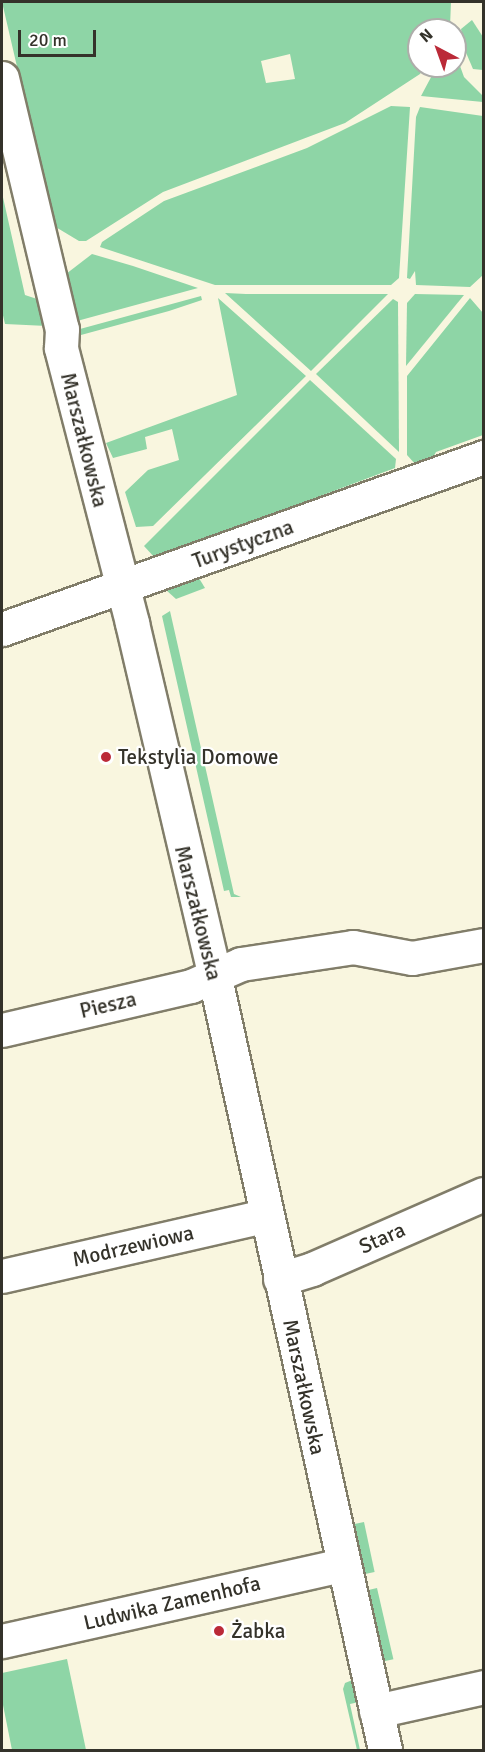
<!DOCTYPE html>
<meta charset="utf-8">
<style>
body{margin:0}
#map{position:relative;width:485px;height:1752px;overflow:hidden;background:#f9f6df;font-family:Signika,sans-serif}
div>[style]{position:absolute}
.green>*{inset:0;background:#8ed5a6;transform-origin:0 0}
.roads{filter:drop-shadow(2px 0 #817d69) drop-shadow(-2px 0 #817d69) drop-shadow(0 2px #817d69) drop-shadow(0 -2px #817d69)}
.minor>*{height:33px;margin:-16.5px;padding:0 16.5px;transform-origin:16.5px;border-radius:16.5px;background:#fff}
.dots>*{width:16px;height:16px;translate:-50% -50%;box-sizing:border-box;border:3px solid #fff;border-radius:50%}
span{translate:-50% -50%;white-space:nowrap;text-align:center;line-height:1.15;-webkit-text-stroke:4.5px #fff;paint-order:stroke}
.street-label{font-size:21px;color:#34322a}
.poi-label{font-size:21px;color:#34322a}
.left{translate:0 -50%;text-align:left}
.frame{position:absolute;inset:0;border:3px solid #34322a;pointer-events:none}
.north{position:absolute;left:407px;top:18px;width:60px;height:60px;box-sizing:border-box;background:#fff;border:2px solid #aeadaa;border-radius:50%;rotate:319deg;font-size:16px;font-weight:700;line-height:24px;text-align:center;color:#34322a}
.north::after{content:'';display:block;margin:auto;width:21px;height:27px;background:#bb2a38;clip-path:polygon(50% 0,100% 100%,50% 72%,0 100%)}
.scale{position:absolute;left:18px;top:30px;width:78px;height:27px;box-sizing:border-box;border:3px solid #34322a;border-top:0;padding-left:8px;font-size:18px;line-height:21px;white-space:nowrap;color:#34322a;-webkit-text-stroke:4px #fff;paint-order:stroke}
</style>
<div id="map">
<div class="green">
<i style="clip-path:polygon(evenodd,2px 2px,451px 2px,450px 27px,419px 30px,419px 66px,425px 66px,420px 74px,345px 123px,163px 192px,86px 241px,79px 241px,54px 226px,2px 2px,290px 54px,295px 79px,266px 83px,261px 61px,290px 54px)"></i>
<i style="clip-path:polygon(472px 20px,483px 37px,483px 70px,473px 69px,464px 48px,461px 29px)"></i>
<i style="clip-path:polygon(455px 52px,464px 77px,483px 96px,483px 102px,421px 96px,437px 66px,455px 66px)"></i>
<i style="clip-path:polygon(391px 106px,410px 107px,399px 278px,391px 285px,215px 285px,100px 247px,102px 242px,164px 201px,307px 148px)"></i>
<i style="clip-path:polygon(420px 107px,483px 116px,483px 275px,470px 287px,416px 285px,415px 271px,410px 279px,407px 278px,416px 117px)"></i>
<i style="clip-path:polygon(2px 193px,25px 295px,43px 301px,47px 326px,5px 324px,2px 311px)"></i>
<i style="clip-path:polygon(92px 254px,133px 266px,198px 288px,77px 321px,66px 274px)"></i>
<i style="clip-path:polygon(225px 293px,246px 294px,388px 294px,311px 371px)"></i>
<i style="clip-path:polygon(415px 294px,464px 295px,406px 366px,407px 303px)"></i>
<i style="clip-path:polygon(201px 296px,202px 300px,169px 311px,81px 335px,80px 329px)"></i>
<i style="clip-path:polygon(218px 298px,306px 376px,153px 526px,136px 527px,125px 492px,148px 470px,179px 460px,172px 429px,145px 437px,147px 449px,113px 458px,106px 443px,237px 395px)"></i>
<i style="clip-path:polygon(470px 298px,483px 313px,483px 435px,436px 452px,432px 459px,416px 465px,407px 455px,407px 376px)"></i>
<i style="clip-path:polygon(393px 299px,398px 302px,399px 452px,316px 374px)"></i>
<i style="clip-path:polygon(310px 380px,396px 459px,395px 468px,155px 558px,144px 546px)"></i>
<i style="clip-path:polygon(197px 575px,205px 588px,176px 599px,166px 590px)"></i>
<i style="clip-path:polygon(170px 611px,234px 894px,241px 897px,231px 897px,229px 890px,224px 891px,162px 616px)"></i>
<i style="left:364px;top:1522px;width:51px;height:12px;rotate:78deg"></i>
<i style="left:377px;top:1588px;width:73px;height:12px;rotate:77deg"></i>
<i style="clip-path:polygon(67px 1659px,86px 1750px,12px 1750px,2px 1700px,2px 1673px)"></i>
<i style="clip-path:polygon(355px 1679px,359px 1702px,350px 1704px,360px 1750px,357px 1750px,343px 1689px,345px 1683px)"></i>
</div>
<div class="roads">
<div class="minor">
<i style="left:2px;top:78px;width:258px;rotate:76.6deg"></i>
<i style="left:62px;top:329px;width:19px;rotate:93deg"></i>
<i style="left:61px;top:348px;width:284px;rotate:75.5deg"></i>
<i style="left:132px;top:623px;width:365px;rotate:76.8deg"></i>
<i style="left:215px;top:978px;width:790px;rotate:77.58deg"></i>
<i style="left:2px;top:629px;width:512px;rotate:-19.64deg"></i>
<i style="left:2px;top:1030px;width:194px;rotate:-13.1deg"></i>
<i style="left:191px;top:986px;width:55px;rotate:-23.7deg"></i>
<i style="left:241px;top:964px;width:113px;rotate:-8.6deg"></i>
<i style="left:353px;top:947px;width:60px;rotate:10.6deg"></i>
<i style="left:412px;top:958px;width:73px;rotate:-10.2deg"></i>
<i style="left:2px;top:1276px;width:270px;rotate:-12.9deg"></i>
<i style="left:280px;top:1279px;width:34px;rotate:-17deg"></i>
<i style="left:312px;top:1269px;width:188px;rotate:-23.6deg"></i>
<i style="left:2px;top:1641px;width:349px;rotate:-12.6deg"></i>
<i style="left:376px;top:1711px;width:111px;rotate:-12.5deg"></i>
</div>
</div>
<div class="dots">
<i style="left:106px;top:757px;background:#bb2a38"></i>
<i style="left:219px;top:1631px;background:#bb2a38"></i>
</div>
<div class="street-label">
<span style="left:84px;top:440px;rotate:76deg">Marszałkowska</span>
<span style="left:243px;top:544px;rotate:-20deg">Turystyczna</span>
<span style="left:198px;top:913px;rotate:76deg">Marszałkowska</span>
<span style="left:108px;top:1005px;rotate:-13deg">Piesza</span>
<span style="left:382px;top:1238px;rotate:-24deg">Stara</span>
<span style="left:133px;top:1246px;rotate:-13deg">Modrzewiowa</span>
<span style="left:304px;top:1387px;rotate:78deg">Marszałkowska</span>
<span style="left:172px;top:1603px;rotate:-13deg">Ludwika Zamenhofa</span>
</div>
<div class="poi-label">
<span class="left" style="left:118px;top:757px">Tekstylia Domowe</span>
<span class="left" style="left:231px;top:1631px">Żabka</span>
</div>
<div class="frame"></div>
<div class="north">N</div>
<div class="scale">20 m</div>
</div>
